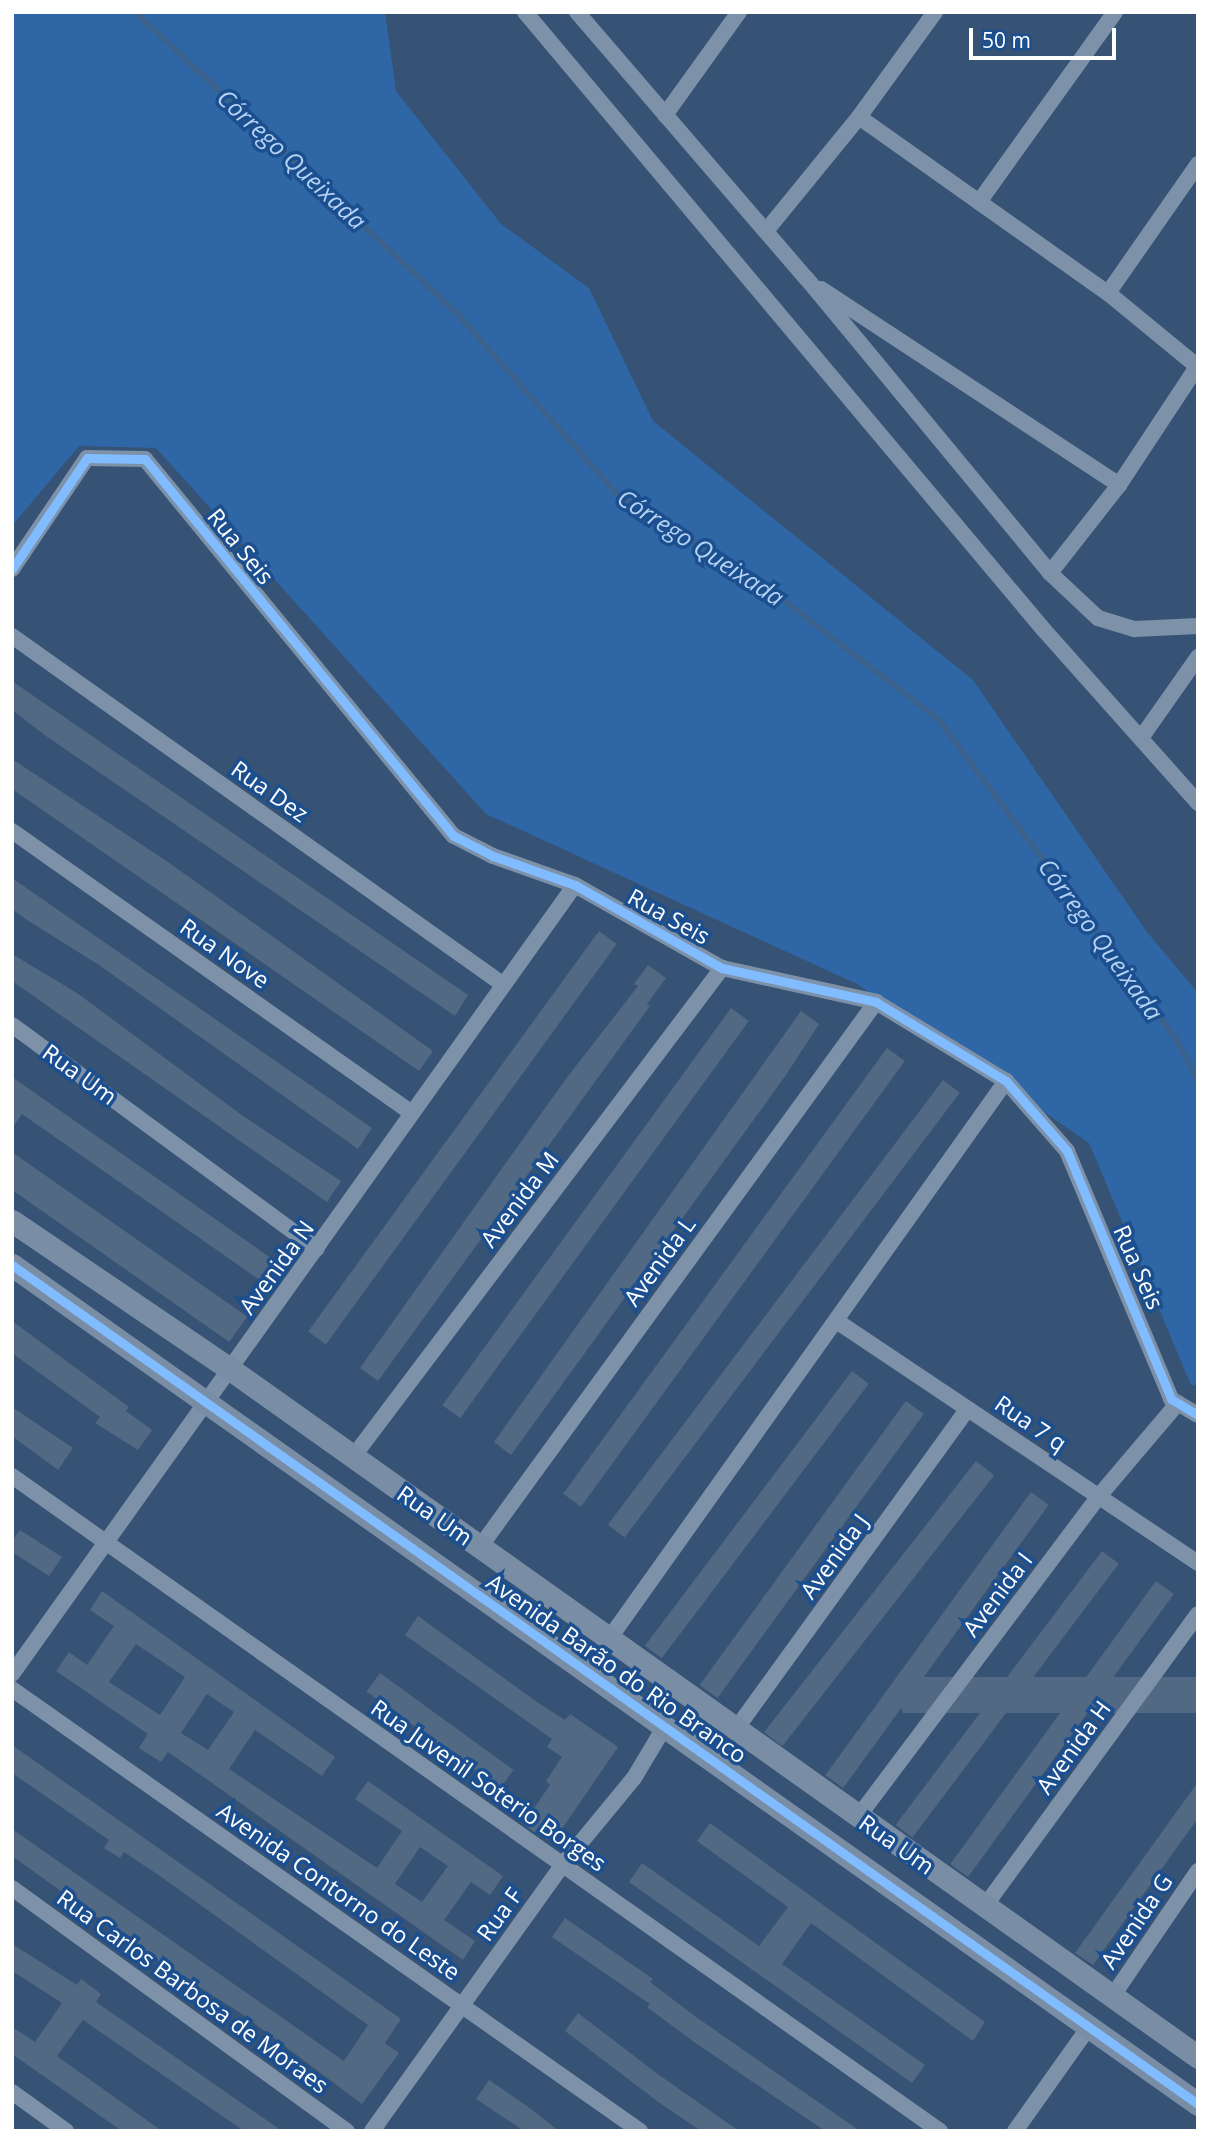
<!DOCTYPE html>
<meta charset="utf-8">
<style>
body{margin:0}
#map{position:relative;width:1210px;height:2143px;overflow:hidden;background:#365274;font-family:"Open Sans",sans-serif}
div>[style]{position:absolute}
.green>*{inset:0;background:#2f66a5}
.stream>*{height:6px;margin:-3px;padding:0 3px;transform-origin:3px;border-radius:3px;background:#3b618d}
.building>*{inset:0;background:#526984;transform-origin:0 0}
.street>*{height:16px;margin:-8px;padding:0 8px;transform-origin:8px;border-radius:8px;background:#7d92a8}
.secondary>*{height:23px;margin:-11.5px;padding:0 11.5px;transform-origin:11.5px;border-radius:11.5px;background:#798da4}
.cycleway>*{height:9px;margin:-4.5px;padding:0 4.5px;transform-origin:4.5px;border-radius:4.5px;background:#80bcff}
span{translate:-50% -50%;white-space:nowrap;text-align:center;line-height:1.15;-webkit-text-stroke:7px #1b4f8f;paint-order:stroke}
.street-label{font-size:23px;color:#fff}
.water-label{font-size:24px;color:#b5d3f5;font-style:italic}
.frame{position:absolute;inset:0;border:14px solid #fff;pointer-events:none}
.scale{position:absolute;left:969px;top:28px;width:147px;height:32px;box-sizing:border-box;border:4px solid #fff;border-top:0;padding-left:9px;font-size:21px;line-height:24px;white-space:nowrap;color:#fff;-webkit-text-stroke:5px #1b4f8f;paint-order:stroke}
</style>
<div id="map">
<div class="green">
<i style="clip-path:polygon(12px 12px,385px 12px,396px 91px,501px 224px,589px 288px,653px 421px,973px 680px,1147px 932px,1198px 993px,1198px 1386px,1191px 1385px,1089px 1143px,857px 984px,486px 814px,156px 448px,79px 446px,12px 526px)"></i>
</div>
<div class="stream">
<i style="left:135px;top:12px;width:438px;rotate:43.1deg"></i>
<i style="left:455px;top:311px;width:243px;rotate:48.5deg"></i>
<i style="left:616px;top:493px;width:184px;rotate:32.1deg"></i>
<i style="left:772px;top:591px;width:211px;rotate:37.7deg"></i>
<i style="left:939px;top:720px;width:400px;rotate:53.4deg"></i>
<i style="left:1177px;top:1041px;width:46px;rotate:62.9deg"></i>
</div>
<div class="building">
<i style="clip-path:polygon(12px 681px,468px 995px,455px 1016px,46px 736px,12px 710px)"></i>
<i style="clip-path:polygon(12px 759px,168px 862px,433px 1051px,419px 1071px,12px 789px)"></i>
<i style="clip-path:polygon(12px 878px,372px 1128px,358px 1149px,99px 965px,24px 918px,12px 909px)"></i>
<i style="left:599px;top:931px;width:22px;height:495px;rotate:36deg"></i>
<i style="clip-path:polygon(12px 954px,77px 993px,243px 1116px,341px 1181px,327px 1202px,12px 981px)"></i>
<i style="clip-path:polygon(648px 965px,666px 978px,647px 1004px,650px 1006px,378px 1381px,360px 1368px,565px 1080px,638px 986px,634px 984px)"></i>
<i style="left:731px;top:1008px;width:22px;height:491px;rotate:36deg"></i>
<i style="clip-path:polygon(801px 1011px,819px 1024px,786px 1075px,511px 1455px,494px 1442px)"></i>
<i style="left:887px;top:1048px;width:22px;height:551px;rotate:36deg"></i>
<i style="clip-path:polygon(12px 1077px,278px 1263px,264px 1283px,22px 1114px,12px 1128px)"></i>
<i style="left:943px;top:1080px;width:21px;height:557px;rotate:37deg"></i>
<i style="left:12px;top:1152px;width:287px;height:31px;rotate:35deg"></i>
<i style="clip-path:polygon(12px 1321px,129px 1407px,126px 1411px,152px 1430px,138px 1450px,95px 1423px,100px 1417px,12px 1353px)"></i>
<i style="left:852px;top:1371px;width:21px;height:344px;rotate:37deg"></i>
<i style="left:906px;top:1401px;width:22px;height:351px;rotate:36deg"></i>
<i style="clip-path:polygon(12px 1407px,73px 1448px,58px 1470px,12px 1436px)"></i>
<i style="left:976px;top:1461px;width:23px;height:344px;rotate:38deg"></i>
<i style="left:1031px;top:1492px;width:22px;height:350px;rotate:36deg"></i>
<i style="clip-path:polygon(20px 1530px,62px 1557px,49px 1576px,12px 1552px,12px 1541px)"></i>
<i style="left:1102px;top:1551px;width:21px;height:343px;rotate:37deg"></i>
<i style="left:1156px;top:1581px;width:22px;height:350px;rotate:36deg"></i>
<i style="clip-path:polygon(evenodd,102px 1591px,335px 1757px,322px 1776px,255px 1730px,229px 1769px,377px 1868px,402px 1831px,355px 1799px,368px 1781px,503px 1876px,490px 1895px,471px 1882px,444px 1920px,475px 1941px,463px 1960px,168px 1752px,161px 1762px,139px 1748px,148px 1734px,56px 1671px,69px 1652px,87px 1665px,114px 1626px,90px 1610px,102px 1591px,136px 1644px,185px 1677px,160px 1715px,109px 1682px,136px 1644px,102px 1591px,207px 1694px,234px 1712px,208px 1750px,181px 1733px,207px 1694px,102px 1591px,420px 1847px,448px 1866px,422px 1902px,395px 1884px,420px 1847px)"></i>
<i style="clip-path:polygon(418px 1616px,537px 1702px,565px 1720px,570px 1714px,618px 1747px,555px 1839px,546px 1840px,523px 1824px,550px 1785px,546px 1781px,562px 1757px,547px 1747px,552px 1739px,405px 1635px)"></i>
<i style="left:380px;top:1673px;width:165px;height:23px;rotate:36deg"></i>
<i style="left:1198px;top:1677px;width:36px;height:296px;rotate:90deg"></i>
<i style="clip-path:polygon(12px 1745px,401px 2019px,385px 2043px,399px 2053px,362px 2104px,242px 2014px,160px 1962px,12px 1856px,12px 1829px,344px 2061px,368px 2025px,157px 1874px,124px 1852px,120px 1858px,104px 1848px,109px 1840px,12px 1773px)"></i>
<i style="clip-path:polygon(1198px 1782px,1198px 1818px,1093px 1965px,1075px 1953px)"></i>
<i style="clip-path:polygon(710px 1823px,985px 2022px,973px 2041px,811px 1923px,782px 1964px,925px 2065px,912px 2083px,629px 1882px,642px 1863px,759px 1946px,788px 1907px,697px 1841px)"></i>
<i style="clip-path:polygon(565px 1918px,653px 1979px,650px 1982px,696px 2017px,860px 2131px,825px 2131px,694px 2042px,647px 2007px,650px 2004px,552px 1937px)"></i>
<i style="clip-path:polygon(12px 1944px,77px 1985px,81px 1979px,101px 1994px,96px 2002px,282px 2131px,244px 2131px,83px 2020px,57px 2056px,162px 2131px,122px 2131px,99px 2115px,12px 2054px,12px 2027px,35px 2042px,62px 2003px,12px 1971px)"></i>
<i style="clip-path:polygon(578px 2013px,659px 2075px,739px 2131px,701px 2131px,657px 2101px,565px 2031px)"></i>
<i style="clip-path:polygon(489px 2080px,527px 2106px,559px 2131px,524px 2131px,476px 2099px)"></i>
</div>
<div class="street">
<i style="left:525px;top:12px;width:807px;rotate:49.98deg"></i>
<i style="left:1044px;top:630px;width:232px;rotate:48.3deg"></i>
<i style="left:577px;top:12px;width:352px;rotate:49.3deg"></i>
<i style="left:807px;top:279px;width:381px;rotate:50.4deg"></i>
<i style="left:1050px;top:573px;width:66px;rotate:43.2deg"></i>
<i style="left:1098px;top:618px;width:38px;rotate:17deg"></i>
<i style="left:1134px;top:629px;width:64px;rotate:-2.7deg"></i>
<i style="left:665px;top:115px;width:127px;rotate:-54.3deg"></i>
<i style="left:859px;top:117px;width:305px;rotate:35.3deg"></i>
<i style="left:1108px;top:293px;width:115px;rotate:39.4deg"></i>
<i style="left:979px;top:202px;width:234px;rotate:-54.4deg"></i>
<i style="left:766px;top:231px;width:147px;rotate:-50.8deg"></i>
<i style="left:859px;top:117px;width:130px;rotate:-54.1deg"></i>
<i style="left:821px;top:289px;width:357px;rotate:33.3deg"></i>
<i style="left:1108px;top:293px;width:157px;rotate:-55.1deg"></i>
<i style="left:12px;top:569px;width:134px;rotate:-56deg"></i>
<i style="left:87px;top:458px;width:58px;rotate:1deg"></i>
<i style="left:145px;top:459px;width:487px;rotate:50.7deg"></i>
<i style="left:454px;top:836px;width:44px;rotate:27.1deg"></i>
<i style="left:493px;top:856px;width:87px;rotate:19.5deg"></i>
<i style="left:575px;top:885px;width:169px;rotate:29.5deg"></i>
<i style="left:722px;top:968px;width:158px;rotate:12.4deg"></i>
<i style="left:876px;top:1002px;width:152px;rotate:31.3deg"></i>
<i style="left:1006px;top:1081px;width:93px;rotate:48.9deg"></i>
<i style="left:1067px;top:1151px;width:269px;rotate:67.2deg"></i>
<i style="left:1171px;top:1399px;width:31px;rotate:31deg"></i>
<i style="left:1050px;top:573px;width:112px;rotate:-51.9deg"></i>
<i style="left:1119px;top:485px;width:144px;rotate:-56.6deg"></i>
<i style="left:12px;top:636px;width:600px;rotate:35.36deg"></i>
<i style="left:1141px;top:738px;width:99px;rotate:-54.9deg"></i>
<i style="left:12px;top:831px;width:489px;rotate:35.2deg"></i>
<i style="left:12px;top:1025px;width:378px;rotate:36.3deg"></i>
<i style="left:838px;top:1322px;width:433px;rotate:33.8deg"></i>
<i style="left:353px;top:1457px;width:613px;rotate:-52.96deg"></i>
<i style="left:12px;top:1476px;width:1136px;rotate:35.22deg"></i>
<i style="left:480px;top:1547px;width:674px;rotate:-54deg"></i>
<i style="left:609px;top:1639px;width:685px;rotate:-54.57deg"></i>
<i style="left:12px;top:1674px;width:969px;rotate:-54.49deg"></i>
<i style="left:12px;top:1689px;width:768px;rotate:35.14deg"></i>
<i style="left:736px;top:1729px;width:395px;rotate:-54.1deg"></i>
<i style="left:858px;top:1817px;width:401px;rotate:-53.1deg"></i>
<i style="left:1099px;top:1496px;width:122px;rotate:-49.7deg"></i>
<i style="left:12px;top:1888px;width:414px;rotate:36deg"></i>
<i style="left:985px;top:1906px;width:361px;rotate:-53.9deg"></i>
<i style="left:1112px;top:1997px;width:153px;rotate:-55.7deg"></i>
<i style="left:12px;top:2092px;width:67px;rotate:35.8deg"></i>
<i style="left:372px;top:2131px;width:328px;rotate:-54.4deg"></i>
<i style="left:563px;top:1864px;width:112px;rotate:-50.5deg"></i>
<i style="left:634px;top:1778px;width:61px;rotate:-59.2deg"></i>
<i style="left:1015px;top:2131px;width:128px;rotate:-54.6deg"></i>
</div>
<div class="secondary">
<i style="left:12px;top:1221px;width:263px;rotate:34.2deg"></i>
<i style="left:230px;top:1369px;width:1188px;rotate:35.4deg"></i>
<i style="left:12px;top:1265px;width:1453px;rotate:35.28deg"></i>
</div>
<div class="cycleway">
<i style="left:12px;top:569px;width:134px;rotate:-56deg"></i>
<i style="left:87px;top:458px;width:58px;rotate:1deg"></i>
<i style="left:145px;top:459px;width:487px;rotate:50.7deg"></i>
<i style="left:454px;top:836px;width:44px;rotate:27.1deg"></i>
<i style="left:493px;top:856px;width:87px;rotate:19.5deg"></i>
<i style="left:575px;top:885px;width:169px;rotate:29.5deg"></i>
<i style="left:722px;top:968px;width:158px;rotate:12.4deg"></i>
<i style="left:876px;top:1002px;width:152px;rotate:31.3deg"></i>
<i style="left:1006px;top:1081px;width:93px;rotate:48.9deg"></i>
<i style="left:1067px;top:1151px;width:269px;rotate:67.2deg"></i>
<i style="left:1171px;top:1399px;width:31px;rotate:31deg"></i>
<i style="left:12px;top:1265px;width:1453px;rotate:35.28deg"></i>
</div>
<div class="street-label">
<span style="left:241px;top:546px;rotate:51deg">Rua Seis</span>
<span style="left:270px;top:791px;rotate:35deg">Rua Dez</span>
<span style="left:669px;top:916px;rotate:29deg">Rua Seis</span>
<span style="left:225px;top:953px;rotate:35deg">Rua Nove</span>
<span style="left:80px;top:1074px;rotate:36deg">Rua Um</span>
<span style="left:519px;top:1199px;rotate:-53deg">Avenida M</span>
<span style="left:659px;top:1261px;rotate:-54deg">Avenida L</span>
<span style="left:276px;top:1267px;rotate:-54deg">Avenida N</span>
<span style="left:1139px;top:1267px;rotate:66deg">Rua Seis</span>
<span style="left:1031px;top:1423px;rotate:34deg">Rua 7 q</span>
<span style="left:435px;top:1515px;rotate:35deg">Rua Um</span>
<span style="left:834px;top:1556px;rotate:-54deg">Avenida J</span>
<span style="left:997px;top:1594px;rotate:-53deg">Avenida I</span>
<span style="left:617px;top:1668px;rotate:35deg">Avenida Barão do Rio Branco</span>
<span style="left:1073px;top:1747px;rotate:-54deg">Avenida H</span>
<span style="left:489px;top:1785px;rotate:35deg">Rua Juvenil Soterio Borges</span>
<span style="left:897px;top:1844px;rotate:35deg">Rua Um</span>
<span style="left:339px;top:1891px;rotate:35deg">Avenida Contorno do Leste</span>
<span style="left:499px;top:1914px;rotate:-54deg">Rua F</span>
<span style="left:1136px;top:1921px;rotate:-56deg">Avenida G</span>
<span style="left:193px;top:1991px;rotate:36deg">Rua Carlos Barbosa de Moraes</span>
</div>
<div class="water-label">
<span style="left:292px;top:159px;rotate:43deg">Córrego Queixada</span>
<span style="left:701px;top:547px;rotate:33deg">Córrego Queixada</span>
<span style="left:1101px;top:939px;rotate:54deg">Córrego Queixada</span>
</div>
<div class="frame"></div>
<div class="scale">50 m</div>
</div>
